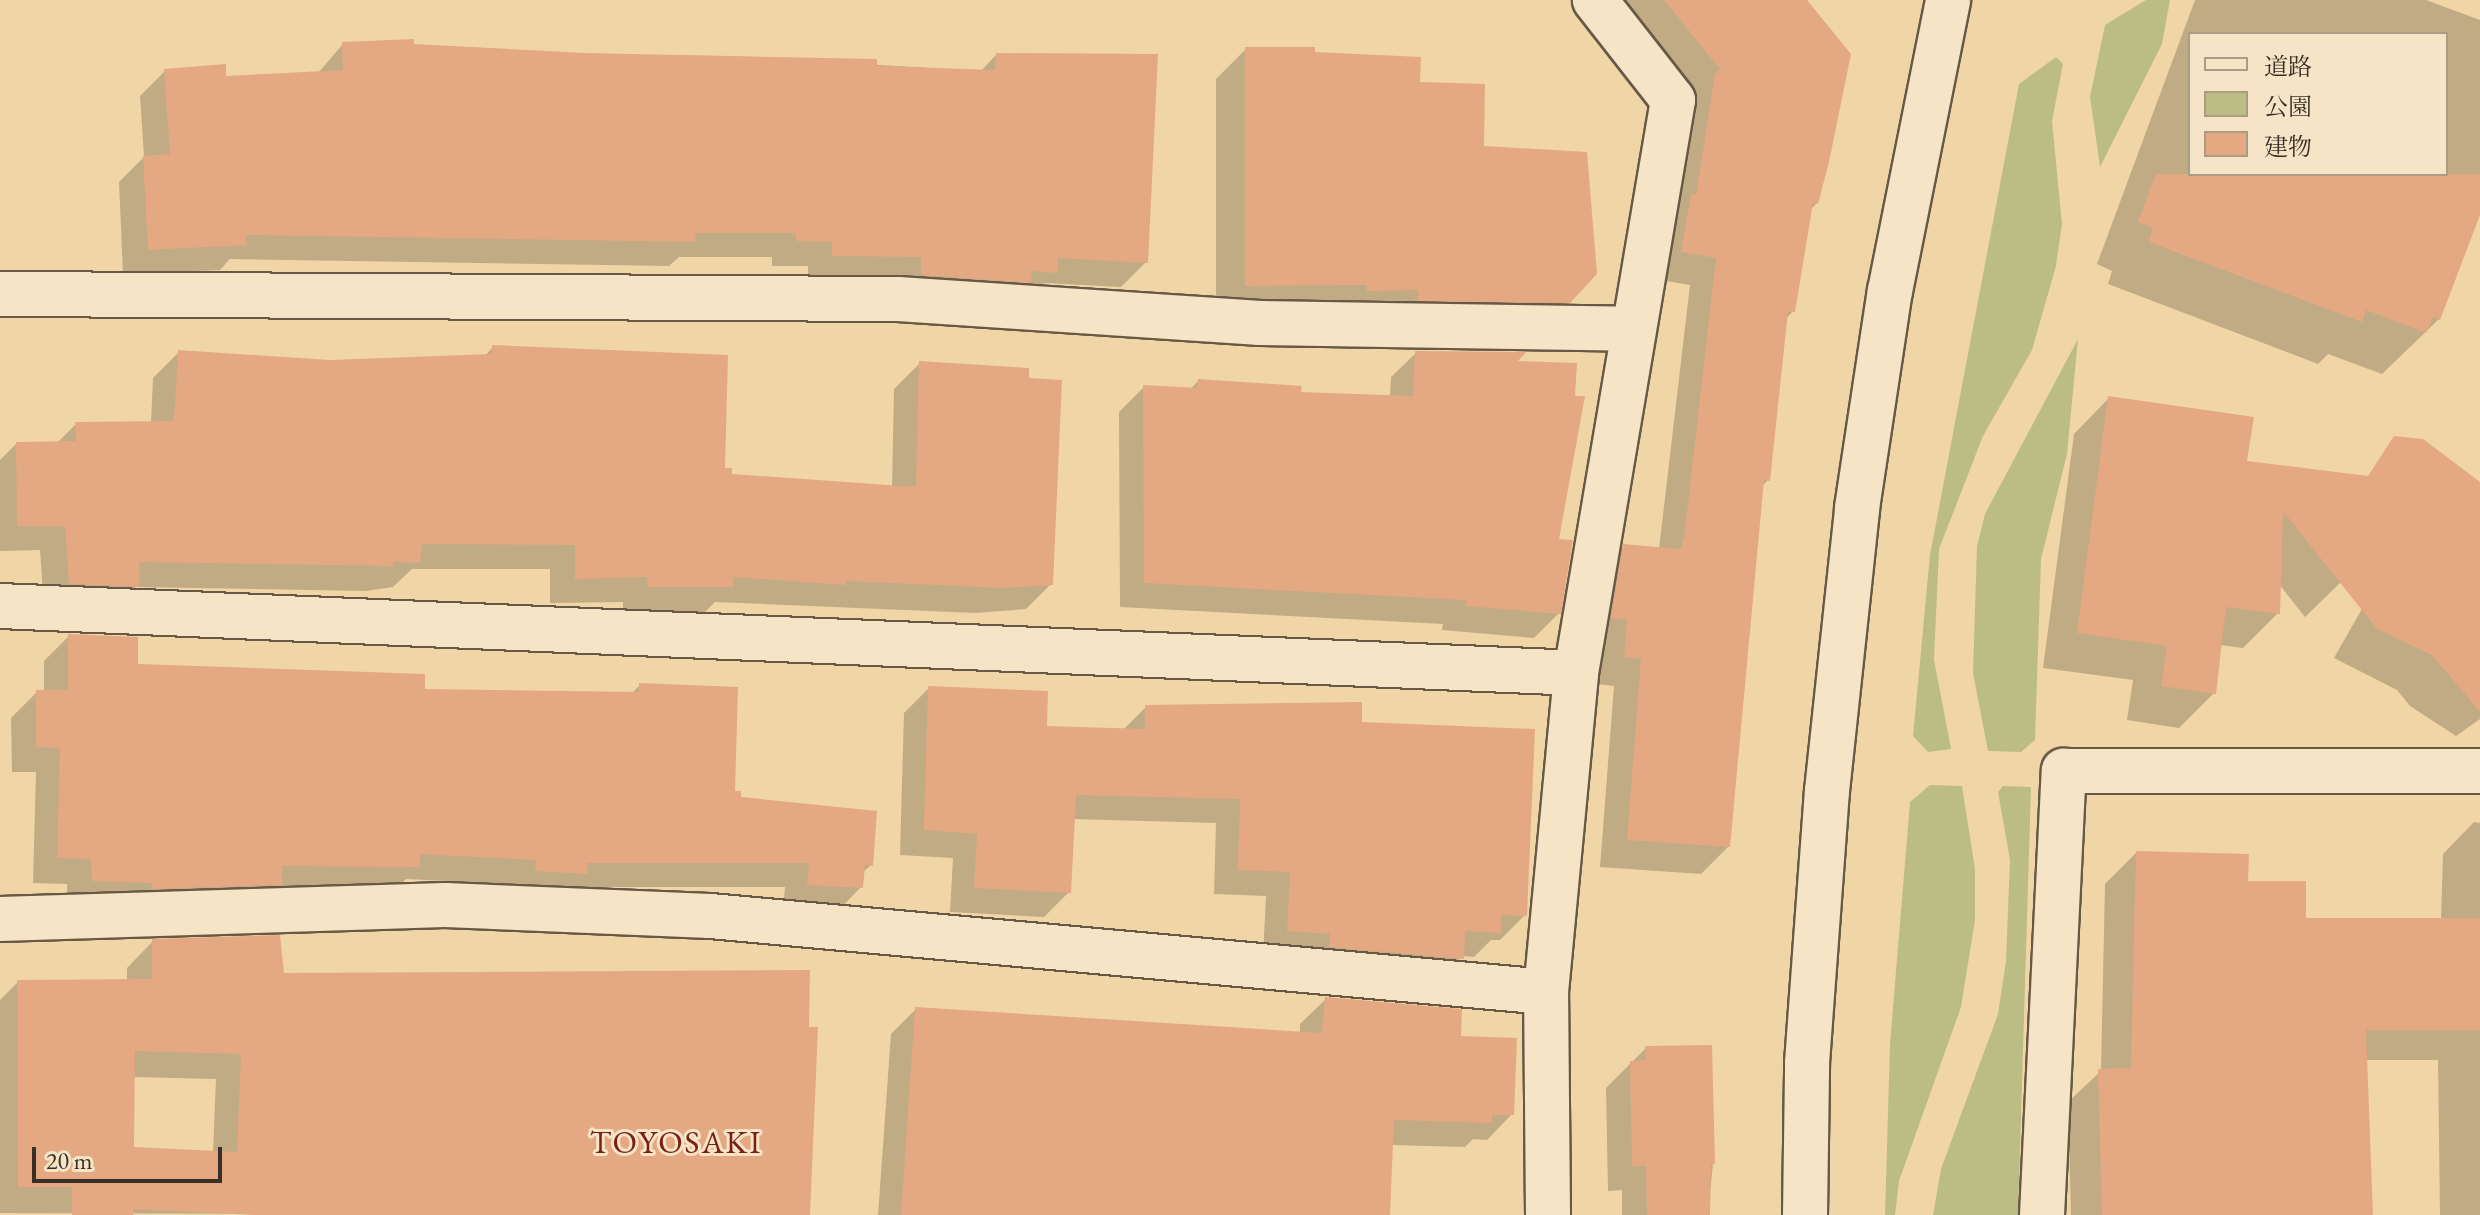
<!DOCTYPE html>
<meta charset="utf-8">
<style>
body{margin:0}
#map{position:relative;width:2480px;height:1215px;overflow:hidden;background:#f0d6a6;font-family:"EB Garamond","Noto Serif JP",serif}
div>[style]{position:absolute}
.green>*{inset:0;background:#bcbd84}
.shadow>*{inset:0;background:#0003}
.building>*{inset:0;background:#e4a883}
.roads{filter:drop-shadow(2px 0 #675946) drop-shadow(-2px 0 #675946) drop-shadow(0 2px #675946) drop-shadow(0 -2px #675946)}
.minor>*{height:44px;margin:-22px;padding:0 22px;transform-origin:22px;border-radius:22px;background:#f5e4c5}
span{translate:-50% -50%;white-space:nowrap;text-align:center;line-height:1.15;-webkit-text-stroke:6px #f5e4c5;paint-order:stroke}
.quarter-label{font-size:32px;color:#7a1f14;letter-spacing:2px}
.legend{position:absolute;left:2188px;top:32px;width:260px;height:144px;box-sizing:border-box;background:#f5e4c5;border:2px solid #aa9c85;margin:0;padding:10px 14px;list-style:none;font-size:24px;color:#392f26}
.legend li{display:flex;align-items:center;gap:16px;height:40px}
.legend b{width:40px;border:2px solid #aa9c85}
.scale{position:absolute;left:32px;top:1147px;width:190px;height:36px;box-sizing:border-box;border:4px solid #392f26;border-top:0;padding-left:10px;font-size:24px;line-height:28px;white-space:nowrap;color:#392f26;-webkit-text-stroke:6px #f5e4c5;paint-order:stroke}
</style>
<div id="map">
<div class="green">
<i style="clip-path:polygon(2146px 0,2170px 0,2162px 44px,2100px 167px,2090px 97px,2105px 25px)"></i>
<i style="clip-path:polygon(2056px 57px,2063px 64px,2052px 121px,2062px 224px,2056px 266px,2032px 350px,1983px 436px,1939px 549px,1934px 660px,1951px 749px,1928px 752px,1913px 736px,1930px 555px,2019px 84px)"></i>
<i style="clip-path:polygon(2078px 339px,2067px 454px,2041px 559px,2035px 740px,2021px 752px,1988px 751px,1973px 673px,1977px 546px,1985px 514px)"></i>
<i style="clip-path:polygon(1930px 785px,1962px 786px,1975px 869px,1975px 920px,1961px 1007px,1899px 1181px,1895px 1215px,1885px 1215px,1890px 1044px,1910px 802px)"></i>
<i style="clip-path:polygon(2003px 786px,2031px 787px,2018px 1215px,1933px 1215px,1941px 1169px,1998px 1014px,2006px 961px,2010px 860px,1998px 792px)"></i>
</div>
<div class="shadow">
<i style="clip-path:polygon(1614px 0,1803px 0,1817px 203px,1810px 210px,1793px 311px,1786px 319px,1768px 480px,1761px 487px,1729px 846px,1701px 874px,1600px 867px,1614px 686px,1597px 684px,1596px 574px,1624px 546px,1659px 549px,1690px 285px,1655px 279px,1688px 104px)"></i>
<i style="clip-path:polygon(evenodd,2195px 0,2426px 0,2480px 20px,2480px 209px,2439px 319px,2382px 374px,2328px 354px,2318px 364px,2108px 284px,2112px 271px,2097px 264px,2195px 0,2190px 34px,2446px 34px,2446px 174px,2190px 174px,2190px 34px)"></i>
<i style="clip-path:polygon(343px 44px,418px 54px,730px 56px,981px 71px,996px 55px,1146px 262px,1121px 287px,1044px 283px,1030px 297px,808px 280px,808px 266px,772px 266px,772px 257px,679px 257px,669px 266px,230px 259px,220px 270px,123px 274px,119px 182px,144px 157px,140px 96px,165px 71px,224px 78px,318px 73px)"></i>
<i style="clip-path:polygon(1246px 49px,1313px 54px,1418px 84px,1482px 148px,1569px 302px,1538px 332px,1216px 315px,1216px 79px)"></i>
<i style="clip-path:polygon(493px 347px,730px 476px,892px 487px,894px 389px,920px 363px,1051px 584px,1026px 609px,976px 613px,715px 602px,705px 612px,623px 612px,623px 602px,550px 603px,550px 569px,412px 569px,393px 587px,366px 591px,136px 587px,112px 611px,44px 608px,40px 550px,0 551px,0 460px,16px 444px,57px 443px,76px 424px,151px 423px,153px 378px,179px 352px,330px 362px,484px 357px)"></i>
<i style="clip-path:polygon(1416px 353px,1514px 363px,1557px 540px,1559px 613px,1534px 638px,1442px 630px,1443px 624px,1120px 607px,1119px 412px,1144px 387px,1190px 390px,1198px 381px,1299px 394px,1390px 397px,1391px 377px)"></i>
<i style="clip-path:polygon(2109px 398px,2245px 462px,2378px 480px,2340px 583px,2305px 617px,2279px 584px,2278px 613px,2243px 648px,2220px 645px,2214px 693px,2179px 728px,2127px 720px,2133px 680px,2043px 668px,2074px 434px)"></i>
<i style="clip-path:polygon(2480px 484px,2480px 719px,2456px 736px,2410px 706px,2397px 690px,2334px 658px,2420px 507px)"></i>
<i style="clip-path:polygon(69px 636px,136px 666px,423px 690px,631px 694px,640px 685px,739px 799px,871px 865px,862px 873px,861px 887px,836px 913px,783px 910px,785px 887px,571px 887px,560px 898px,511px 896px,512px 884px,406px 879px,393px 891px,67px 906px,67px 884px,33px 883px,36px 772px,12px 772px,11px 718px,37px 692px,44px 692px,44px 661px)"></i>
<i style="clip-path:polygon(929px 688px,1045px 728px,1123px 730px,1146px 707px,1359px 724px,1525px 915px,1500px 940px,1491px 940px,1474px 957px,1462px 956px,1437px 983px,1263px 956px,1266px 896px,1214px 894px,1216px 823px,1072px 819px,1069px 892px,1044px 917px,950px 912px,953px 858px,900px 855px,904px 713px)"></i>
<i style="clip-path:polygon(2474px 822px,2480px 823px,2480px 1215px,2440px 1215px,2438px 1060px,2365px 1060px,2371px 1215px,2071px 1215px,2068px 1102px,2101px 1071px,2105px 884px,2136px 853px,2246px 883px,2304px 920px,2441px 920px,2443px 854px)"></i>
<i style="clip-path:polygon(evenodd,153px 941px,282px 975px,808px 1215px,0 1213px,0 1000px,18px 982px,127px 981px,127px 968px,153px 941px,132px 1077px,216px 1079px,213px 1152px,132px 1148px,132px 1077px)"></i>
<i style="clip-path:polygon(1326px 999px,1459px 1038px,1512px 1114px,1487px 1140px,1473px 1139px,1465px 1147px,1391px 1145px,1388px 1215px,878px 1215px,891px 1034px,916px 1009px,1300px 1033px,1300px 1024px)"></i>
<i style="clip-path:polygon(1646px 1048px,1713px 1163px,1708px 1215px,1622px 1215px,1622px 1190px,1608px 1191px,1606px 1088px)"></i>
</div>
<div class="building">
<i style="clip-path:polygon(1664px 0,1807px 0,1851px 54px,1829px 162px,1818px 204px,1813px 203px,1795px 312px,1788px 311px,1770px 481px,1764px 480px,1730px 847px,1627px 840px,1641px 659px,1624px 657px,1627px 620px,1611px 618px,1623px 544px,1680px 549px,1684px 539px,1716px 258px,1681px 252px,1691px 194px,1696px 195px,1715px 74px,1720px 69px)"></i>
<i style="clip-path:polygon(414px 39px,414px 44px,585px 53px,877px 59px,877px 66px,995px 70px,996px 53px,1158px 54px,1148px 263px,1058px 258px,1057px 273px,1032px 271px,1031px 283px,921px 275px,921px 257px,832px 256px,832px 242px,796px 241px,796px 233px,695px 233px,696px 242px,246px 235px,247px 245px,148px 250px,143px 156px,170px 154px,164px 69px,226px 64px,226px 76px,343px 70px,342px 42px)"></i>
<i style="clip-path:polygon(1245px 47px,1315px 47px,1315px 52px,1421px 57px,1420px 82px,1485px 84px,1484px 146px,1587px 152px,1597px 274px,1570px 303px,1418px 301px,1418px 290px,1367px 291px,1367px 285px,1245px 286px)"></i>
<i style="clip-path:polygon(2156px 174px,2480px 174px,2480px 215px,2440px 320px,2433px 317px,2426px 333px,2366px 310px,2362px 322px,2149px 242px,2153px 228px,2138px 222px)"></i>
<i style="clip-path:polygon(492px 345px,728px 355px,725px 468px,732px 468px,732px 474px,916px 487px,919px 361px,1029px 368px,1029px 378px,1062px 380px,1053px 585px,1003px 588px,846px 581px,846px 585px,733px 577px,733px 587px,648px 587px,647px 577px,575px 579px,575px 545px,422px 544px,420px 563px,393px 562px,393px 566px,139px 562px,139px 587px,69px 584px,65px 526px,17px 526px,16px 442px,76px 441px,75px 422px,174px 421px,178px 350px,330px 360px,492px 354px)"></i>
<i style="clip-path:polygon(1415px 351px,1526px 352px,1518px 361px,1577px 363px,1575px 396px,1585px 396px,1559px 539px,1573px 540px,1561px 614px,1466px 606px,1467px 600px,1144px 583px,1143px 385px,1197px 388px,1198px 379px,1302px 386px,1301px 392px,1413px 396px)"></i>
<i style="clip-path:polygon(2108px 396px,2254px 417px,2247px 461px,2368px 476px,2394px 436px,2423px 439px,2480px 482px,2480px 712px,2432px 655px,2377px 629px,2283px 511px,2280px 614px,2226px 607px,2216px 694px,2161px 686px,2167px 646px,2077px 633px)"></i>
<i style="clip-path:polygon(68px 634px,138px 637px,138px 664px,425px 674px,425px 689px,639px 692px,639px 683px,738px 687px,735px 791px,741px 791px,741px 797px,877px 811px,873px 866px,865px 865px,863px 888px,807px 885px,809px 863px,587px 863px,587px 874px,535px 871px,536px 860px,420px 854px,420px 867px,282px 866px,282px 885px,152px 889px,152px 883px,92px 881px,91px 859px,57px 858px,60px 748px,36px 747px,36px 690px,68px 690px)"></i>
<i style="clip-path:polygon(928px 686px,1048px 691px,1047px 726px,1145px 729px,1145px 705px,1362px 702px,1362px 722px,1535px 729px,1527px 916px,1501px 915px,1501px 933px,1465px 931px,1464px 959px,1329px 947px,1330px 934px,1287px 931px,1290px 872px,1238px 870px,1240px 799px,1076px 795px,1071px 893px,974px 888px,977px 834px,924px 830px)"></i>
<i style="clip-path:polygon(2136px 851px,2249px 854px,2248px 881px,2306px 881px,2306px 918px,2480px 918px,2480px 1030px,2366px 1030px,2373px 1215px,2102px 1215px,2098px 1069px,2131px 1068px)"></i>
<i style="clip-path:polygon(evenodd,280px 935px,284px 973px,810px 970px,809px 1027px,818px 1027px,810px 1215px,255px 1215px,133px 1209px,133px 1215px,72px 1215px,72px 1187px,18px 1187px,17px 980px,152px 979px,152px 939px,280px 935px,135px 1051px,241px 1054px,237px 1152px,134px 1147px,135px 1051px)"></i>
<i style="clip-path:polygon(1325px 997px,1462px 1009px,1461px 1036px,1517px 1038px,1514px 1115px,1492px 1115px,1492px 1123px,1394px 1120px,1390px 1215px,901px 1215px,915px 1007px,1322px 1033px)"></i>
<i style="clip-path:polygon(1712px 1045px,1715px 1164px,1711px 1164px,1710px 1215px,1647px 1215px,1646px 1166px,1632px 1166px,1630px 1061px,1646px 1060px,1645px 1046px)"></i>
</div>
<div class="roads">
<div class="minor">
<i style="left:0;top:294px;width:898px;rotate:0.32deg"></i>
<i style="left:898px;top:299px;width:363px;rotate:3.8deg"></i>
<i style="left:1260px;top:323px;width:370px;rotate:0.9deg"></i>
<i style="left:0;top:606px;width:1577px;rotate:2.43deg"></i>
<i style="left:0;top:919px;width:445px;rotate:-1.8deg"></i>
<i style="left:445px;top:905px;width:265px;rotate:2.4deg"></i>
<i style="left:710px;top:916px;width:839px;rotate:5.19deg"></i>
<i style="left:1548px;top:1215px;width:223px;rotate:-90.5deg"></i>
<i style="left:1546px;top:992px;width:320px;rotate:-84.6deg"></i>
<i style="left:1576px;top:673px;width:581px;rotate:-80.39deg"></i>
<i style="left:1673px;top:100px;width:127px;rotate:-128deg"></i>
<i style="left:1805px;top:1215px;width:152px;rotate:-89.2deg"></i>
<i style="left:1807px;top:1063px;width:273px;rotate:-85.8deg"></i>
<i style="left:1827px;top:791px;width:285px;rotate:-83.9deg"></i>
<i style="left:1857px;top:508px;width:219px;rotate:-81.4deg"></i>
<i style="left:1890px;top:291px;width:297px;rotate:-78.7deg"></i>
<i style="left:2042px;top:1215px;width:445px;rotate:-87.2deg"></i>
<i style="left:2064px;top:771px;width:416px"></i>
</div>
</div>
<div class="quarter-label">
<span style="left:676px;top:1142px">TOYOSAKI</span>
</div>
<ul class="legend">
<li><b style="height:10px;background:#f5e4c5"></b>道路</li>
<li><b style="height:22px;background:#bcbd84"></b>公園</li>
<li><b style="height:22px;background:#e4a883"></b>建物</li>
</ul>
<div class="scale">20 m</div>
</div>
